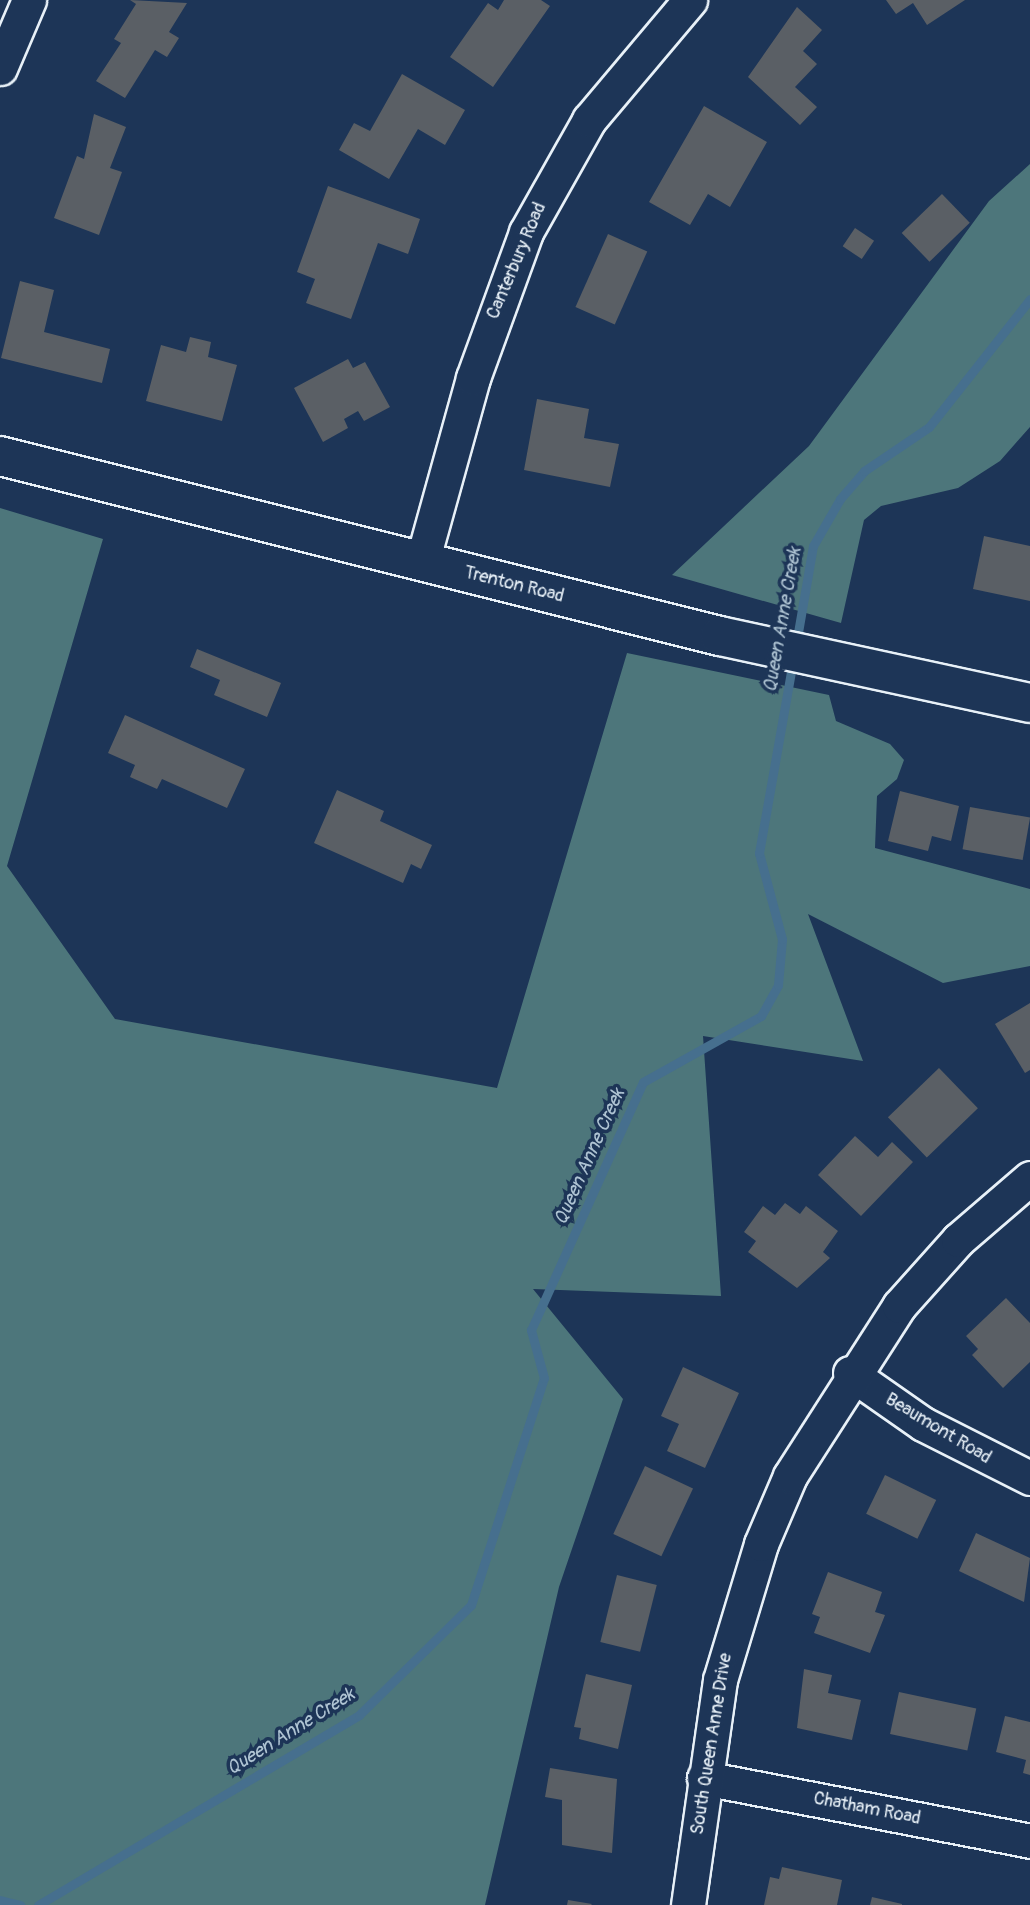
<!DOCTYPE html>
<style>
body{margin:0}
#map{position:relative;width:1030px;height:1905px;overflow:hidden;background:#1d3557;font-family:Pangolin,sans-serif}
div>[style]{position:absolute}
.green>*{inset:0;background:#4d767b}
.stream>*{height:9px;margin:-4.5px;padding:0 4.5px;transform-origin:4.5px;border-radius:4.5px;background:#466f8e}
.building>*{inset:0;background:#5a5f65;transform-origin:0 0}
.roads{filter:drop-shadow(2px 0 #e8f1f8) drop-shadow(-2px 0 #e8f1f8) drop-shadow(0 2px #e8f1f8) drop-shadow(0 -2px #e8f1f8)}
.street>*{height:33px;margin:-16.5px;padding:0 16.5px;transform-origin:16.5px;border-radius:16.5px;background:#1d3557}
.secondary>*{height:38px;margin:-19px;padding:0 19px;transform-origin:19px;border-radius:19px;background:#1d3557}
span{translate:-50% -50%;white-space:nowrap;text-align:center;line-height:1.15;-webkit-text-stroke:7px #1d3557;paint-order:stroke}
.street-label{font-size:18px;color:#e8f1f8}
.water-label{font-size:19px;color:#afc4d3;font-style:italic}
</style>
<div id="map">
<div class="green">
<i style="clip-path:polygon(1030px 164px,1030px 427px,1000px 461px,958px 488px,881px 506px,864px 520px,841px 623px,672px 575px,809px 446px,989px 201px)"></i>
<i style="clip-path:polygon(0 508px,103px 539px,7px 866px,115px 1019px,497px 1088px,627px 653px,829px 695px,836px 721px,890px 744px,904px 760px,897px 779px,877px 796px,875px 848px,1030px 889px,1030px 966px,943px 983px,808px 914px,863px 1061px,703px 1036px,721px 1296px,533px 1289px,623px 1399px,559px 1587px,485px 1905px,0 1905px)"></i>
</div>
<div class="stream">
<i style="left:796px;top:644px;width:99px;rotate:-80.2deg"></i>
<i style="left:813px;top:546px;width:54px;rotate:-60.1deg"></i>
<i style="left:840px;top:499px;width:37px;rotate:-49deg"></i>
<i style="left:864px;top:471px;width:78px;rotate:-34.1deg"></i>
<i style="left:929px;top:427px;width:163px;rotate:-51.7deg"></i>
<i style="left:0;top:1900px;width:21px;rotate:14deg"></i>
<i style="left:38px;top:1905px;width:373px;rotate:-30.6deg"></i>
<i style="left:359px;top:1715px;width:157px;rotate:-44.5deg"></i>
<i style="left:471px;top:1605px;width:238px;rotate:-72.2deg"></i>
<i style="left:544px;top:1378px;width:50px;rotate:-105.2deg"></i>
<i style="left:531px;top:1330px;width:272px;rotate:-65.7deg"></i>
<i style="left:643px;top:1082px;width:135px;rotate:-29.2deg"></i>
<i style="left:761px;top:1016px;width:35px;rotate:-61deg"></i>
<i style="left:778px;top:985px;width:46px;rotate:-85deg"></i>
<i style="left:782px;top:939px;width:89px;rotate:-105deg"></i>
<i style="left:759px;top:853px;width:195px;rotate:-80deg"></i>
</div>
<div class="building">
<i style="clip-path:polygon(130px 0,187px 3px,169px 32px,179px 38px,167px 57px,155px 50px,125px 98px,96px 81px,121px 43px,114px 39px,136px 4px)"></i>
<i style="clip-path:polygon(504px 0,541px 0,550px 6px,493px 87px,450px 57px,488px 3px,498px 10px)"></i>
<i style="clip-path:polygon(886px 0,965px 0,927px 25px,913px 3px,896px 14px)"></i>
<i style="clip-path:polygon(797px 7px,822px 30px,803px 51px,817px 64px,795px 87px,817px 107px,800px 125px,748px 77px)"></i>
<i style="clip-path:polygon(402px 74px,465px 110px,445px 145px,418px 129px,389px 179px,339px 150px,354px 123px,370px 131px)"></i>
<i style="clip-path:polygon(704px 106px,767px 142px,730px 207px,708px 194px,690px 225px,649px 202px)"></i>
<i style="clip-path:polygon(94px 114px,126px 127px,110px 168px,122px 172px,99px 235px,54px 218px,77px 156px,84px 159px)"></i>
<i style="clip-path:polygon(328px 186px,420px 219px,408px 254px,378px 243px,351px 319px,306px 303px,315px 279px,297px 272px)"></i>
<i style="left:942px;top:194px;width:40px;height:56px;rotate:46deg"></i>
<i style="left:855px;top:228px;width:23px;height:22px;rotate:34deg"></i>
<i style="left:608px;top:234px;width:43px;height:80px;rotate:24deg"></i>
<i style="clip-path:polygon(20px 281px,54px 290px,44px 332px,110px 349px,102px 383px,1px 358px)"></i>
<i style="clip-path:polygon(190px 337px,211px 342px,208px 357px,237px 365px,222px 421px,146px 401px,161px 345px,186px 352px)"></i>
<i style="clip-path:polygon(348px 359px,353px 368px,365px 362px,390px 407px,364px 421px,358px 411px,344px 419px,348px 428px,323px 442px,294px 388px)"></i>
<i style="clip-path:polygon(537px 399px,589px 409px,584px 438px,619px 444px,610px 487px,524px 470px)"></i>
<i style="clip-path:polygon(984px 536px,1030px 546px,1030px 601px,973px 589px)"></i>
<i style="clip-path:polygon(197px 649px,281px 683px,267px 717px,214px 695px,220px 680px,190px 667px)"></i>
<i style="clip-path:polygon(125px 715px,245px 769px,227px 808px,162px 779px,157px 789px,130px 777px,135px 765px,108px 753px)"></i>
<i style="clip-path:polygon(337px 790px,384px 811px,380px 821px,432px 845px,421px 869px,411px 864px,403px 883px,314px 843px)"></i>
<i style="clip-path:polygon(900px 791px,959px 806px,951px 841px,932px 836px,928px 851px,888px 841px)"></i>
<i style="left:970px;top:807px;width:61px;height:43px;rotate:10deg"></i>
<i style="clip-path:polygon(1030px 1003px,1030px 1070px,1025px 1073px,995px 1024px)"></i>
<i style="left:939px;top:1068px;width:56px;height:71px;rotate:46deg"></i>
<i style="clip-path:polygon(855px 1136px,878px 1157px,892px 1142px,913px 1162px,861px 1216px,818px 1175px)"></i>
<i style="clip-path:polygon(785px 1203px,800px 1214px,806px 1206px,838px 1231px,823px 1252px,830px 1258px,797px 1288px,748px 1252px,756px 1241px,744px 1232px,763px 1206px,775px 1215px)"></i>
<i style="clip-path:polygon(1006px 1298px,1030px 1323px,1030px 1362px,1003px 1388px,972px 1355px,978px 1349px,966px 1336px)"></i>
<i style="clip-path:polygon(683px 1367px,739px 1393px,705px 1468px,667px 1451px,679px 1424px,661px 1416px)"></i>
<i style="left:645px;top:1466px;width:53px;height:75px;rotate:25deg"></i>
<i style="left:885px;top:1475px;width:57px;height:43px;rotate:26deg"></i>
<i style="clip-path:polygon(976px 1533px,1030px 1558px,1024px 1602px,959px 1571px)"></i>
<i style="clip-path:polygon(828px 1572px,882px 1592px,875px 1612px,885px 1615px,870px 1653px,814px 1633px,820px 1617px,812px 1614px)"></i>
<i style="left:617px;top:1575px;width:41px;height:69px;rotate:14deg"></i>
<i style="clip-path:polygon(804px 1669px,832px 1675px,828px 1693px,861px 1700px,852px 1740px,797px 1728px)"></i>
<i style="clip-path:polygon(586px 1674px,632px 1685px,618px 1749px,579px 1739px,581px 1728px,574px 1727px)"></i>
<i style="left:899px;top:1692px;width:79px;height:43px;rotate:12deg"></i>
<i style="clip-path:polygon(1005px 1716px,1030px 1722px,1030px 1775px,1023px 1773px,1026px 1760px,996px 1752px)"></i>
<i style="clip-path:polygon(550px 1768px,617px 1779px,612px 1853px,562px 1845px,562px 1800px,545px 1797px)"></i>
<i style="clip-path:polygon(782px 1867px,842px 1880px,837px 1905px,764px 1905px,770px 1877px,779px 1879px)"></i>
<i style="clip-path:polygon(872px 1897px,902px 1904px,902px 1905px,870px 1905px)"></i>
<i style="clip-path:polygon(568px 1900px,592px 1904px,591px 1905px,567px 1905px)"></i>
</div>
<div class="roads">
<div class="street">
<i style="left:0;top:68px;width:74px;rotate:-66.9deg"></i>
<i style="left:422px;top:562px;width:191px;rotate:-74.5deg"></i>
<i style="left:473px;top:378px;width:155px;rotate:-70deg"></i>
<i style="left:526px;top:232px;width:129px;rotate:-60.6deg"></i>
<i style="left:589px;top:120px;width:157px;rotate:-49.9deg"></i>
<i style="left:850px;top:1373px;width:89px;rotate:34.9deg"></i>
<i style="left:923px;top:1424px;width:120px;rotate:26.8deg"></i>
<i style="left:704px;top:1778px;width:332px;rotate:10.9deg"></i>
<i style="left:688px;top:1905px;width:227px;rotate:-81.9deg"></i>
<i style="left:720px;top:1680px;width:142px;rotate:-73.2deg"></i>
<i style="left:761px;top:1544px;width:74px;rotate:-66.9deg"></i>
<i style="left:790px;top:1476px;width:202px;rotate:-57.3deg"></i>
<i style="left:899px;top:1306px;width:89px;rotate:-48.2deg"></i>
<i style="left:958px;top:1240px;width:95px;rotate:-40.7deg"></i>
</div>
<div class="secondary">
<i style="left:0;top:456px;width:742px;rotate:14.04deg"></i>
<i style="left:720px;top:636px;width:317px;rotate:12.2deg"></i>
</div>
</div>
<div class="street-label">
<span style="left:517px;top:261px;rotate:-67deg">Canterbury Road</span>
<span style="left:514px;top:585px;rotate:14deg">Trenton Road</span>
<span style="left:938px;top:1429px;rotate:31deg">Beaumont Road</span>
<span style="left:712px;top:1744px;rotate:-81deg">South Queen Anne Drive</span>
<span style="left:867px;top:1809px;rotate:11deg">Chatham Road</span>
</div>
<div class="water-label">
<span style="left:783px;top:620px;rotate:-80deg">Queen Anne Creek</span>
<span style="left:590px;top:1157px;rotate:-66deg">Queen Anne Creek</span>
<span style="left:291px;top:1732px;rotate:-32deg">Queen Anne Creek</span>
</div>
</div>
